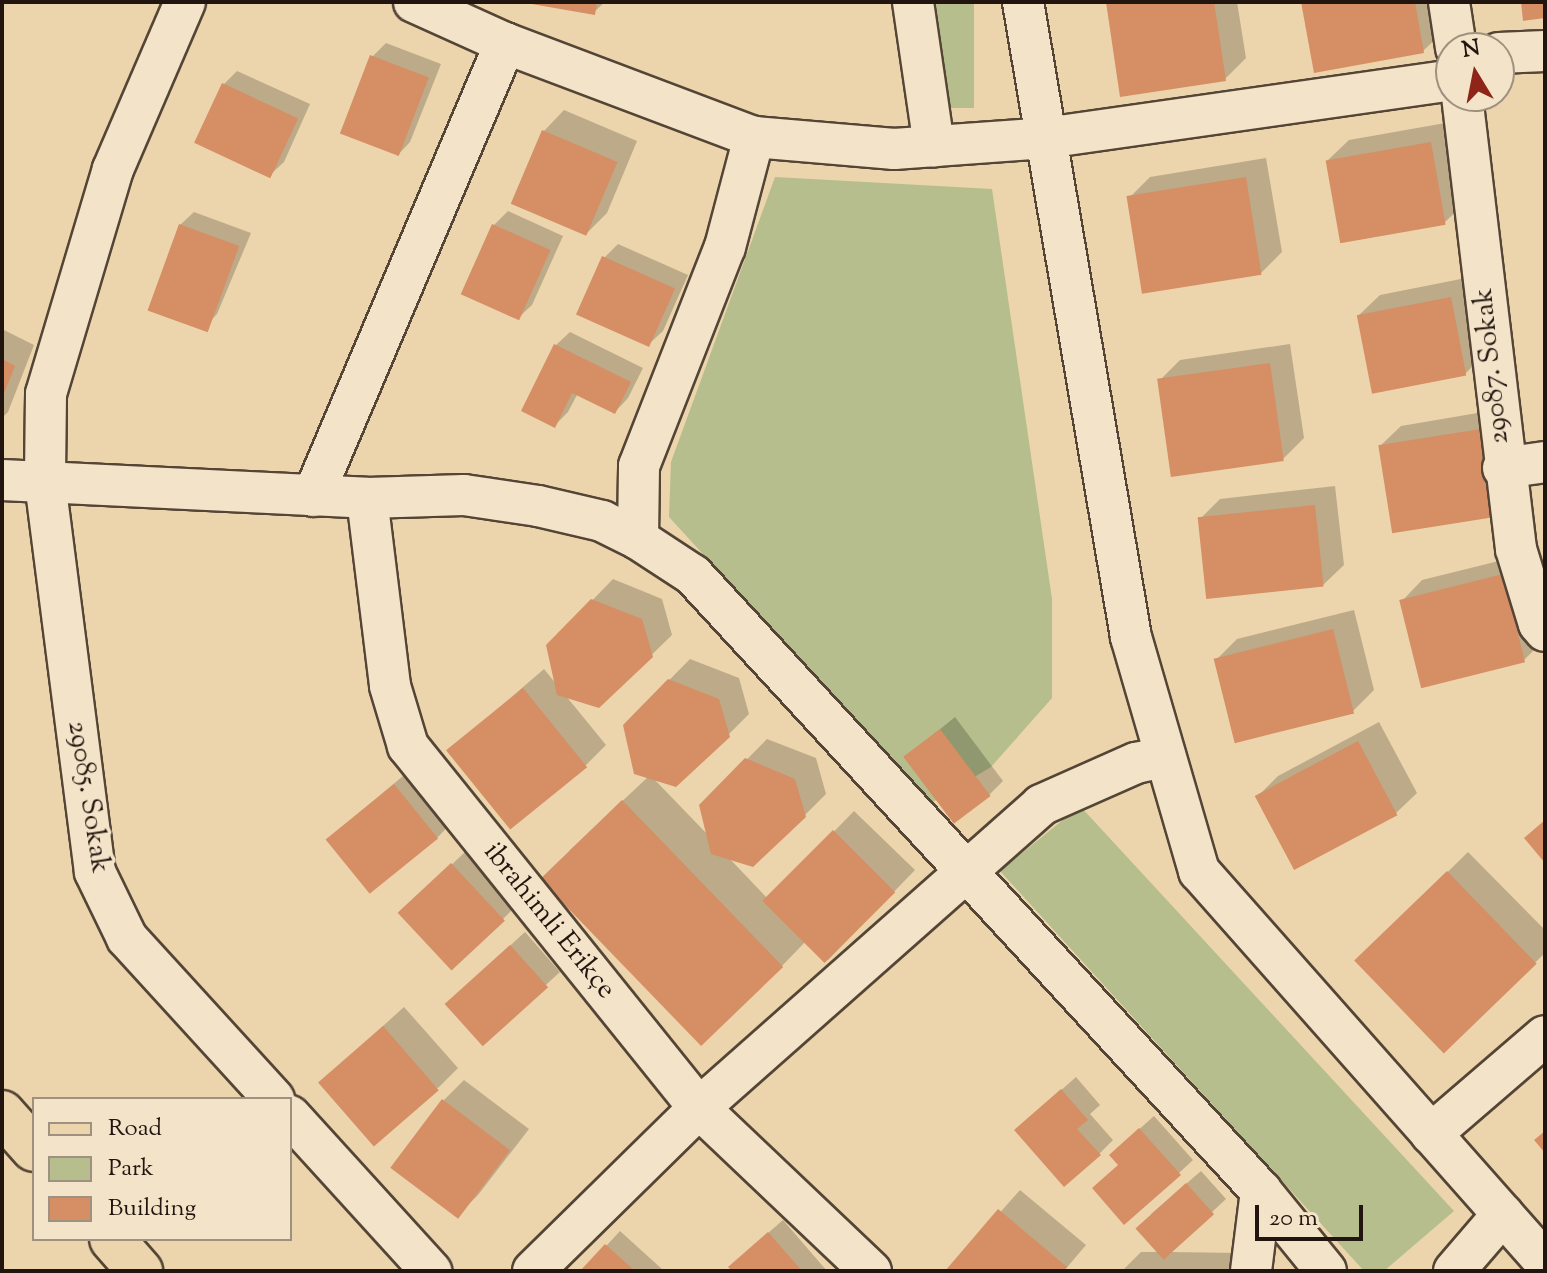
<!DOCTYPE html>
<meta charset="utf-8">
<style>
body{margin:0}
#map{position:relative;width:1547px;height:1273px;overflow:hidden;background:#ecd5ac;font-family:"Sorts Mill Goudy",serif}
div>[style]{position:absolute}
.green>*{inset:0;background:#b5be8c;transform-origin:0 0}
.shadow>*{inset:0;background:#0003}
.building>*{inset:0;background:#d68e64;transform-origin:0 0}
.roads{filter:drop-shadow(2px 0 #544536) drop-shadow(-2px 0 #544536) drop-shadow(0 2px #544536) drop-shadow(0 -2px #544536)}
.minor>*{height:40px;margin:-20px;padding:0 20px;transform-origin:20px;border-radius:20px;background:#f3e4c9}
.primary>*{height:44px;margin:-22px;padding:0 22px;transform-origin:22px;border-radius:22px;background:#ecd5ac}
span{translate:-50% -50%;white-space:nowrap;text-align:center;line-height:1.15;-webkit-text-stroke:7px #f3e4c9;paint-order:stroke}
.street-label{font-size:28px;color:#22150f}
.frame{position:absolute;inset:0;border:4px solid #22150f;pointer-events:none}
.legend{position:absolute;left:32px;top:1097px;width:260px;height:144px;box-sizing:border-box;background:#f3e4c9;border:2px solid #9f917f;margin:0;padding:10px 14px;list-style:none;font-size:24px;color:#22150f}
.legend li{display:flex;align-items:center;gap:16px;height:40px}
.legend b{width:40px;border:2px solid #9f917f}
.north{position:absolute;left:1435px;top:32px;width:80px;height:80px;box-sizing:border-box;background:#f3e4c9;border:2px solid #9f917f;border-radius:50%;rotate:350deg;font-size:22px;font-weight:700;line-height:32px;text-align:center;color:#22150f}
.north::after{content:'';display:block;margin:auto;width:28px;height:36px;background:#8f2418;clip-path:polygon(50% 0,100% 100%,50% 72%,0 100%)}
.scale{position:absolute;left:1255px;top:1205px;width:108px;height:36px;box-sizing:border-box;border:4px solid #22150f;border-top:0;padding-left:10px;font-size:24px;line-height:28px;white-space:nowrap;color:#22150f;-webkit-text-stroke:6px #f3e4c9;paint-order:stroke}
</style>
<div id="map">
<div class="green">
<i style="left:930px;top:2px;width:44px;height:106px"></i>
<i style="clip-path:polygon(775px 177px,992px 189px,1052px 599px,1052px 698px,991px 767px,931px 803px,669px 517px,671px 462px)"></i>
<i style="clip-path:polygon(1080px 806px,1454px 1211px,1384px 1271px,1364px 1271px,1000px 871px)"></i>
</div>
<div class="shadow">
<i style="clip-path:polygon(524px 2px,605px 2px,594px 12px)"></i>
<i style="clip-path:polygon(1108px 2px,1237px 2px,1246px 58px,1225px 79px)"></i>
<i style="clip-path:polygon(1303px 2px,1439px 2px,1444px 31px,1423px 51px)"></i>
<i style="clip-path:polygon(386px 43px,441px 64px,410px 142px,397px 156px,372px 57px)"></i>
<i style="clip-path:polygon(237px 71px,310px 104px,284px 162px,270px 175px,223px 85px)"></i>
<i style="clip-path:polygon(564px 110px,637px 141px,607px 213px,586px 234px,544px 131px)"></i>
<i style="clip-path:polygon(1451px 122px,1465px 203px,1444px 223px,1328px 160px,1349px 140px)"></i>
<i style="clip-path:polygon(1266px 158px,1282px 252px,1261px 273px,1129px 198px,1150px 177px)"></i>
<i style="clip-path:polygon(508px 211px,563px 236px,532px 305px,518px 318px,494px 225px)"></i>
<i style="clip-path:polygon(194px 212px,251px 233px,217px 314px,204px 328px,180px 225px)"></i>
<i style="clip-path:polygon(618px 244px,688px 275px,663px 331px,649px 344px,604px 258px)"></i>
<i style="clip-path:polygon(1471px 277px,1485px 354px,1465px 374px,1359px 315px,1380px 295px)"></i>
<i style="clip-path:polygon(2px 329px,34px 345px,8px 412px,2px 418px)"></i>
<i style="clip-path:polygon(570px 332px,643px 368px,628px 398px,615px 412px,578px 393px,568px 412px,554px 426px,556px 345px)"></i>
<i style="clip-path:polygon(1290px 344px,1304px 438px,1283px 459px,1160px 380px,1180px 360px)"></i>
<i style="clip-path:polygon(1501px 409px,1515px 494px,1380px 446px,1401px 426px)"></i>
<i style="clip-path:polygon(1335px 486px,1344px 565px,1323px 585px,1200px 519px,1220px 499px)"></i>
<i style="clip-path:polygon(1523px 555px,1545px 639px,1524px 660px,1402px 601px,1422px 580px)"></i>
<i style="clip-path:polygon(613px 579px,662px 599px,672px 635px,599px 706px,566px 696px,606px 745px,586px 765px,449px 751px,544px 669px,557px 685px,548px 646px)"></i>
<i style="clip-path:polygon(1354px 610px,1374px 690px,1353px 711px,1216px 660px,1237px 639px)"></i>
<i style="clip-path:polygon(690px 659px,739px 678px,749px 714px,728px 735px,653px 778px,709px 836px,702px 805px,767px 739px,816px 758px,826px 794px,805px 815px,729px 858px,768px 899px,854px 811px,915px 870px,828px 960px,807px 940px,781px 967px,569px 851px,648px 777px,625px 725px)"></i>
<i style="clip-path:polygon(955px 717px,1003px 781px,989px 795px,906px 757px)"></i>
<i style="clip-path:polygon(1379px 722px,1417px 793px,1396px 813px,1295px 867px,1257px 797px,1278px 776px)"></i>
<i style="clip-path:polygon(416px 765px,457px 817px,437px 838px,328px 839px)"></i>
<i style="clip-path:polygon(466px 851px,517px 905px,503px 919px,415px 900px)"></i>
<i style="clip-path:polygon(1468px 852px,1545px 930px,1545px 953px,1445px 1051px,1357px 961px)"></i>
<i style="clip-path:polygon(525px 932px,560px 972px,482px 1043px,461px 990px)"></i>
<i style="clip-path:polygon(404px 1007px,458px 1068px,438px 1088px,342px 1063px)"></i>
<i style="clip-path:polygon(1076px 1077px,1100px 1105px,1090px 1114px,1113px 1140px,1099px 1154px,1031px 1117px)"></i>
<i style="clip-path:polygon(464px 1080px,529px 1129px,478px 1195px,458px 1215px,444px 1100px)"></i>
<i style="clip-path:polygon(1154px 1116px,1193px 1160px,1179px 1173px,1120px 1164px,1126px 1141px)"></i>
<i style="clip-path:polygon(1201px 1171px,1226px 1199px,1169px 1252px,1243px 1253px,1243px 1271px,1122px 1271px,1141px 1252px,1159px 1252px,1151px 1214px)"></i>
<i style="clip-path:polygon(1020px 1190px,1086px 1245px,1064px 1271px,948px 1271px)"></i>
<i style="clip-path:polygon(783px 1220px,827px 1271px,735px 1271px,745px 1253px)"></i>
<i style="clip-path:polygon(620px 1231px,663px 1270px,663px 1271px,583px 1271px)"></i>
</div>
<div class="building">
<i style="clip-path:polygon(520px 2px,597px 2px,595px 15px)"></i>
<i style="clip-path:polygon(1106px 2px,1214px 2px,1226px 81px,1120px 97px)"></i>
<i style="clip-path:polygon(1301px 2px,1415px 2px,1424px 53px,1314px 73px)"></i>
<i style="clip-path:polygon(1521px 2px,1545px 2px,1545px 18px,1523px 21px)"></i>
<i style="left:370px;top:55px;width:63px;height:84px;rotate:21deg"></i>
<i style="left:222px;top:83px;width:84px;height:66px;rotate:25deg"></i>
<i style="left:542px;top:130px;width:82px;height:80px;rotate:23deg"></i>
<i style="left:1431px;top:142px;width:84px;height:107px;rotate:80deg"></i>
<i style="left:1246px;top:177px;width:99px;height:121px;rotate:81deg"></i>
<i style="left:179px;top:224px;width:64px;height:92px;rotate:20deg"></i>
<i style="left:492px;top:224px;width:64px;height:77px;rotate:24deg"></i>
<i style="left:602px;top:256px;width:80px;height:64px;rotate:24deg"></i>
<i style="left:1451px;top:297px;width:80px;height:96px;rotate:79deg"></i>
<i style="clip-path:polygon(554px 344px,631px 382px,615px 414px,572px 393px,555px 428px,521px 411px)"></i>
<i style="clip-path:polygon(2px 359px,15px 366px,2px 398px)"></i>
<i style="left:1270px;top:363px;width:99px;height:114px;rotate:82deg"></i>
<i style="left:1481px;top:429px;width:89px;height:104px;rotate:81deg"></i>
<i style="left:1315px;top:505px;width:82px;height:118px;rotate:84deg"></i>
<i style="left:1503px;top:574px;width:91px;height:107px;rotate:76deg"></i>
<i style="clip-path:polygon(591px 599px,642px 619px,653px 657px,599px 708px,557px 695px,546px 645px)"></i>
<i style="left:1333px;top:629px;width:87px;height:123px;rotate:76deg"></i>
<i style="clip-path:polygon(668px 679px,719px 699px,730px 737px,676px 787px,634px 774px,623px 725px)"></i>
<i style="left:523px;top:688px;width:102px;height:99px;rotate:51deg"></i>
<i style="left:940px;top:729px;width:84px;height:46px;rotate:53deg"></i>
<i style="left:1358px;top:741px;width:84px;height:117px;rotate:62deg"></i>
<i style="clip-path:polygon(745px 758px,795px 779px,806px 817px,753px 867px,711px 854px,699px 805px)"></i>
<i style="left:394px;top:784px;width:70px;height:88px;rotate:51deg"></i>
<i style="left:622px;top:800px;width:232px;height:114px;rotate:46deg"></i>
<i style="clip-path:polygon(1545px 820px,1545px 863px,1524px 838px)"></i>
<i style="left:833px;top:830px;width:88px;height:100px;rotate:45deg"></i>
<i style="left:451px;top:863px;width:79px;height:73px;rotate:47deg"></i>
<i style="left:1447px;top:871px;width:129px;height:129px;rotate:46deg"></i>
<i style="left:510px;top:945px;width:57px;height:88px;rotate:48deg"></i>
<i style="left:383px;top:1026px;width:85px;height:86px;rotate:49deg"></i>
<i style="clip-path:polygon(1061px 1089px,1088px 1120px,1077px 1129px,1101px 1155px,1064px 1187px,1014px 1130px)"></i>
<i style="left:442px;top:1099px;width:85px;height:86px;rotate:37deg"></i>
<i style="clip-path:polygon(1139px 1128px,1181px 1175px,1124px 1225px,1092px 1188px,1118px 1165px,1109px 1155px)"></i>
<i style="clip-path:polygon(1545px 1131px,1545px 1153px,1534px 1140px)"></i>
<i style="left:1186px;top:1183px;width:42px;height:68px;rotate:48deg"></i>
<i style="clip-path:polygon(998px 1209px,1067px 1267px,1063px 1271px,945px 1271px)"></i>
<i style="clip-path:polygon(768px 1232px,802px 1271px,732px 1271px,728px 1267px)"></i>
<i style="clip-path:polygon(605px 1244px,635px 1271px,580px 1271px)"></i>
</div>
<div class="roads">
<div class="minor">
<i style="left:185px;top:2px;width:182px;rotate:113.3deg"></i>
<i style="left:113px;top:169px;width:235px;rotate:106.6deg"></i>
<i style="left:46px;top:394px;width:88px;rotate:90.7deg"></i>
<i style="left:45px;top:482px;width:393px;rotate:82.7deg"></i>
<i style="left:95px;top:872px;width:73px;rotate:64.1deg"></i>
<i style="left:127px;top:938px;width:218px;rotate:47.6deg"></i>
<i style="left:414px;top:2px;width:100px;rotate:24.3deg"></i>
<i style="left:505px;top:43px;width:266px;rotate:20.7deg"></i>
<i style="left:754px;top:137px;width:141px;rotate:4.9deg"></i>
<i style="left:894px;top:149px;width:152px;rotate:-4.1deg"></i>
<i style="left:1046px;top:138px;width:409px;rotate:-8.1deg"></i>
<i style="left:913px;top:2px;width:146px;rotate:81.7deg"></i>
<i style="left:1023px;top:2px;width:644px;rotate:80.35deg"></i>
<i style="left:1131px;top:637px;width:244px;rotate:73.8deg"></i>
<i style="left:1199px;top:871px;width:522px;rotate:48.49deg"></i>
<i style="left:1449px;top:2px;width:47px;rotate:81.3deg"></i>
<i style="left:1499px;top:53px;width:46px;rotate:-2.5deg"></i>
<i style="left:1462px;top:96px;width:456px;rotate:83.2deg"></i>
<i style="left:1516px;top:549px;width:78px;rotate:73deg"></i>
<i style="left:1539px;top:624px;width:9px;rotate:49deg"></i>
<i style="left:1503px;top:468px;width:42px;rotate:-8.1deg"></i>
<i style="left:2px;top:480px;width:365px;rotate:2.8deg"></i>
<i style="left:367px;top:498px;width:97px;rotate:-1.8deg"></i>
<i style="left:464px;top:495px;width:75px;rotate:8.5deg"></i>
<i style="left:538px;top:506px;width:66px;rotate:13.2deg"></i>
<i style="left:602px;top:521px;width:40px;rotate:26.6deg"></i>
<i style="left:638px;top:539px;width:66px;rotate:33.2deg"></i>
<i style="left:693px;top:575px;width:838px;rotate:47.32deg"></i>
<i style="left:1261px;top:1191px;width:103px;rotate:50.9deg"></i>
<i style="left:313px;top:496px;width:492px;rotate:-67deg"></i>
<i style="left:367px;top:498px;width:189px;rotate:83deg"></i>
<i style="left:390px;top:686px;width:63px;rotate:73.3deg"></i>
<i style="left:408px;top:746px;width:464px;rotate:51.2deg"></i>
<i style="left:699px;top:1108px;width:237px;rotate:43.5deg"></i>
<i style="left:638px;top:539px;width:73px;rotate:-89.2deg"></i>
<i style="left:639px;top:466px;width:235px;rotate:-68.6deg"></i>
<i style="left:725px;top:247px;width:114px;rotate:-75.2deg"></i>
<i style="left:290px;top:1116px;width:210px;rotate:47.7deg"></i>
<i style="left:1431px;top:1134px;width:150px;rotate:-40.7deg"></i>
<i style="left:533px;top:1271px;width:233px;rotate:-44.5deg"></i>
<i style="left:699px;top:1108px;width:457px;rotate:-41.5deg"></i>
<i style="left:1041px;top:805px;width:104px;rotate:-23.9deg"></i>
<i style="left:1136px;top:763px;width:30px;rotate:-12deg"></i>
<i style="left:1251px;top:1271px;width:81px;rotate:-82.9deg"></i>
<i style="left:1454px;top:1271px;width:75px;rotate:-49.3deg"></i>
</div>
<div class="primary">
<i style="left:2px;top:1113px;width:48px;rotate:48.4deg"></i>
<i style="left:112px;top:1239px;width:43px;rotate:48.8deg"></i>
</div>
</div>
<div class="street-label">
<span style="left:1492px;top:366px;rotate:-96deg">29087. Sokak</span>
<span style="left:88px;top:797px;rotate:81deg">29085. Sokak</span>
<span style="left:549px;top:921px;rotate:51deg">ibrahimli Erikçe</span>
</div>
<div class="frame"></div>
<ul class="legend">
<li><b style="height:10px;background:#ecd5ac"></b>Road</li>
<li><b style="height:22px;background:#b5be8c"></b>Park</li>
<li><b style="height:22px;background:#d68e64"></b>Building</li>
</ul>
<div class="north">N</div>
<div class="scale">20 m</div>
</div>
